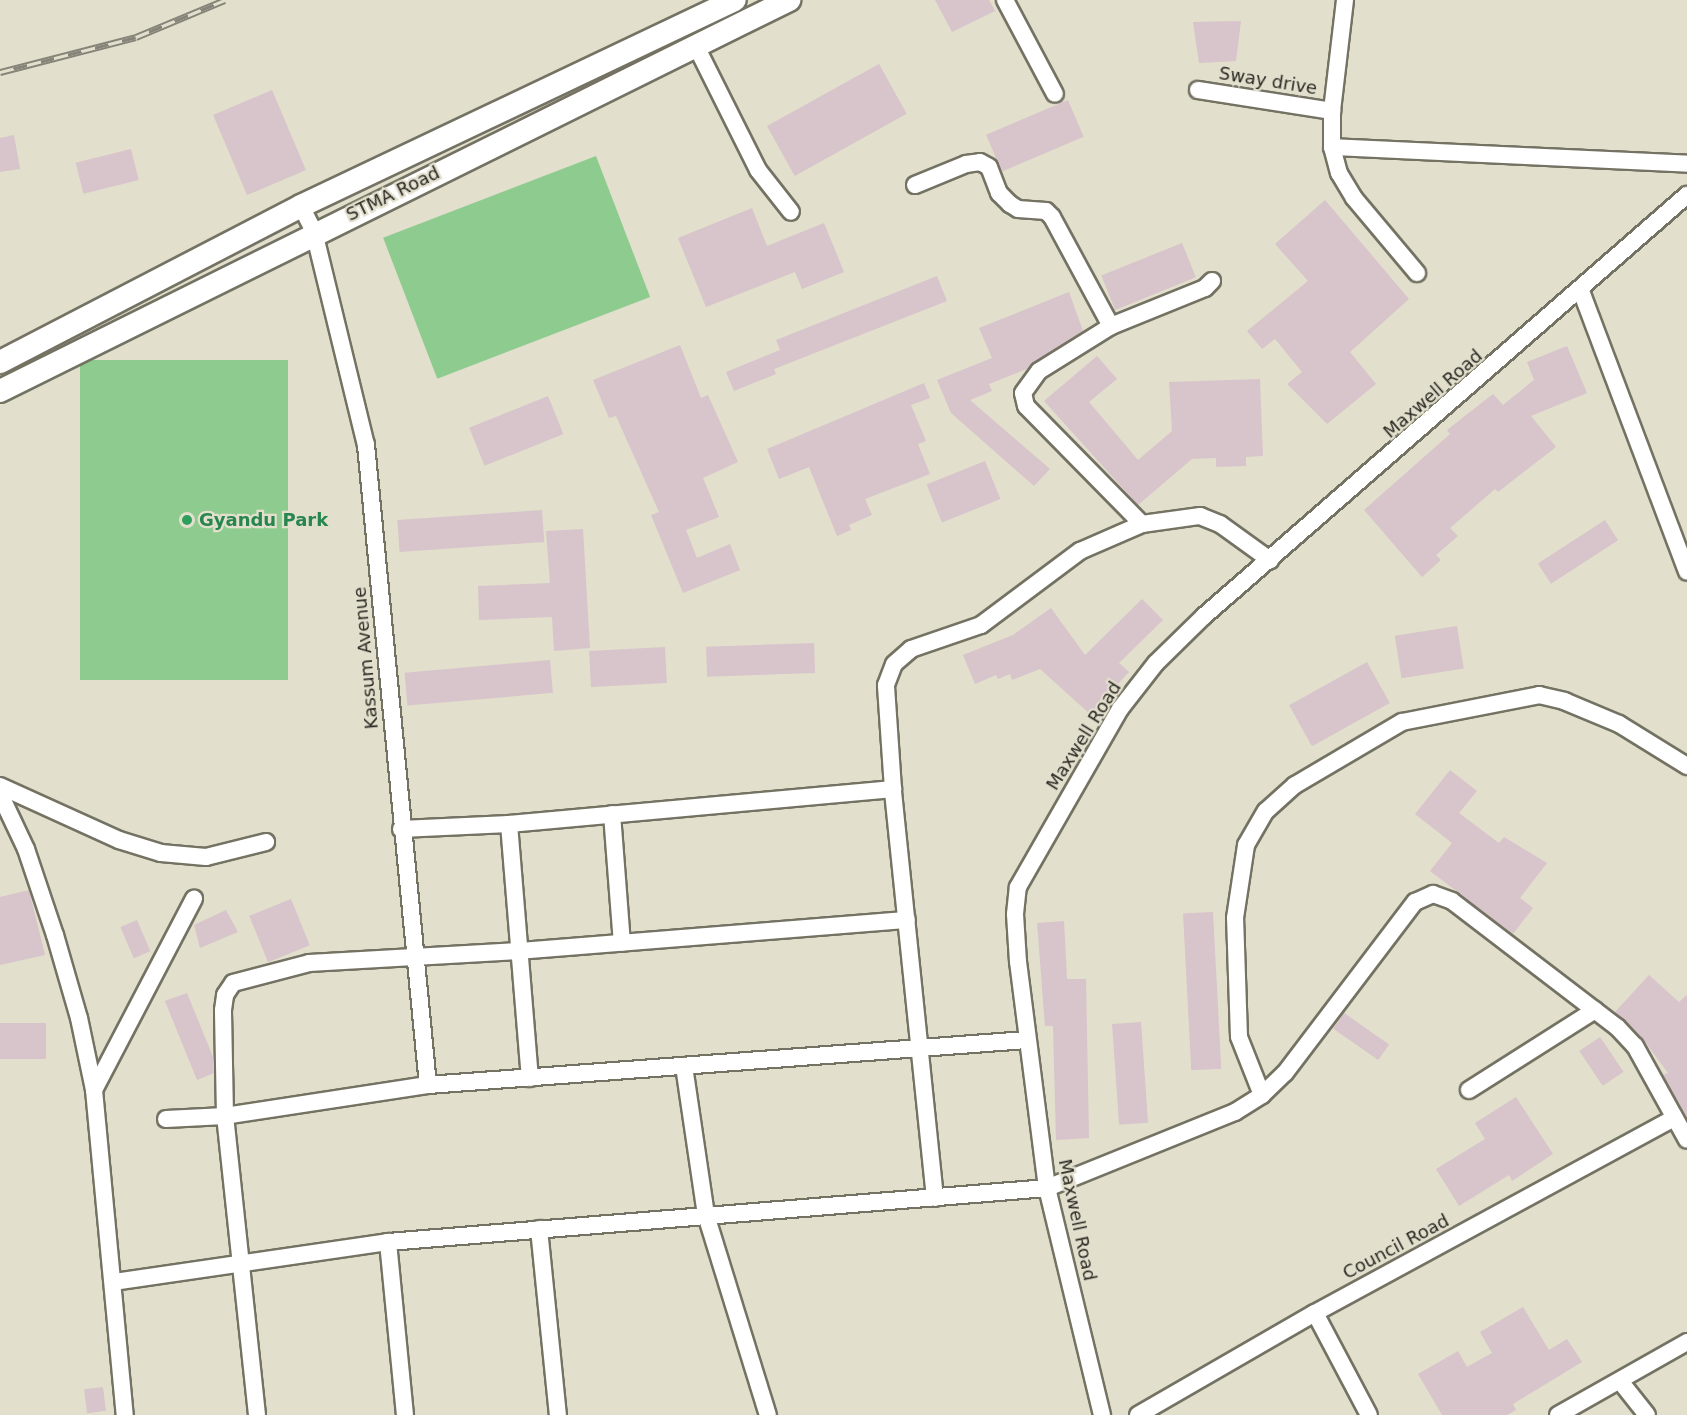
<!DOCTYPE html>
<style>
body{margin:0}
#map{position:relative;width:1687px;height:1415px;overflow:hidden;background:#e2dfcd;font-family:"DejaVu Sans",sans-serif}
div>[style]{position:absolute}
.green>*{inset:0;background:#8ecb8f;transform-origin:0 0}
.building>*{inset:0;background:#d8c4cb;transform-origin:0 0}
.roads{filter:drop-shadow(2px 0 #747262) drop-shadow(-2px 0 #747262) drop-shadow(0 2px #747262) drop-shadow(0 -2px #747262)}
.minor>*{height:16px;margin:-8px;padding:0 8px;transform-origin:8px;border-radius:8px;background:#fff}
.secondary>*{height:22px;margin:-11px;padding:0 11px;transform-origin:11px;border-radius:11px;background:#fff}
.rail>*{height:7px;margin-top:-3.5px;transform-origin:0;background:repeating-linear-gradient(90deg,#e2dfcd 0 14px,#868478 0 28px);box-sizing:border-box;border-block:2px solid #868478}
.dots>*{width:16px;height:16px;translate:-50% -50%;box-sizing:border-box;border:3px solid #e2dfcd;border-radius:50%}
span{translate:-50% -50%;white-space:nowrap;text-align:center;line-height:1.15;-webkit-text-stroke:4.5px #e2dfcd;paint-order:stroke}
.street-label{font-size:18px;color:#2b2923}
.leisure-label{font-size:18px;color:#27864d;font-weight:700}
.left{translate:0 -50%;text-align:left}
</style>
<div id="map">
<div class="green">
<i style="left:596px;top:156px;width:151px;height:228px;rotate:69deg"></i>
<i style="left:80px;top:360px;width:208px;height:320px"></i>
</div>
<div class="building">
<i style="clip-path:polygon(935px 0,989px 0,995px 11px,952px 32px)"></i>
<i style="clip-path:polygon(1241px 21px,1236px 61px,1199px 63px,1193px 22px)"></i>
<i style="left:879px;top:64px;width:57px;height:128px;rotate:61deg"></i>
<i style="left:272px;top:90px;width:87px;height:64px;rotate:67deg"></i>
<i style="left:1068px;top:100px;width:40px;height:89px;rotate:67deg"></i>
<i style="clip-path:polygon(14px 135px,20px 169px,0 172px,0 138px)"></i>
<i style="left:131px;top:149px;width:32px;height:57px;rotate:76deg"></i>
<i style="clip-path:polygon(1325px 200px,1409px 299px,1350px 352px,1376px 384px,1327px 424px,1287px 384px,1302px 372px,1275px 339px,1262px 349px,1247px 331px,1308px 281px,1275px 244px)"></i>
<i style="clip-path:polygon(752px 208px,767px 246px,824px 223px,844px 272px,802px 289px,795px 272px,706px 307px,678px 238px)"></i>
<i style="left:1182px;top:243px;width:37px;height:87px;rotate:68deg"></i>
<i style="clip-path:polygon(937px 276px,947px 301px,774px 369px,776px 374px,734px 391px,726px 372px,780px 350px,776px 340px)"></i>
<i style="clip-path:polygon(1069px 292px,1083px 331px,1027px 369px,989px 384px,992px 391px,970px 400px,1050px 469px,1034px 486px,951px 413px,937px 380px,992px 358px,979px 328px)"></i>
<i style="clip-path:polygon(680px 345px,701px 398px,708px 395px,738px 462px,703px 478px,719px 517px,686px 530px,697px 558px,730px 544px,740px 570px,683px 593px,651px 515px,659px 512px,616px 416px,609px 418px,593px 380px)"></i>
<i style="clip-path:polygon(1567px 346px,1587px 393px,1531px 416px,1556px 447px,1498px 492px,1495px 489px,1450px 528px,1458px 536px,1436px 555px,1441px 560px,1422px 577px,1364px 510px,1450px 434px,1447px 430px,1493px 394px,1503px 405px,1534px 380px,1527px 362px)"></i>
<i style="clip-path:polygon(1097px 356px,1117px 379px,1089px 402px,1138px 460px,1172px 431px,1169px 382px,1260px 379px,1263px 456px,1246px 457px,1246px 466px,1216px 467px,1216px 458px,1192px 459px,1138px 505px,1044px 401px)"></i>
<i style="clip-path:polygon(924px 383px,930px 398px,911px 405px,926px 441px,918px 444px,930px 474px,865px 499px,872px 515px,849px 525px,851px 530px,837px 536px,809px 467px,779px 479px,767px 449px)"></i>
<i style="left:548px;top:396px;width:41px;height:85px;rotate:68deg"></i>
<i style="left:985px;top:461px;width:41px;height:63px;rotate:68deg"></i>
<i style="left:542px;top:510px;width:32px;height:145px;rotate:86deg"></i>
<i style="left:1605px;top:520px;width:24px;height:80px;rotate:57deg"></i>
<i style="clip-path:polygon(583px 529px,590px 648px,554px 651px,552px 617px,479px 620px,478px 586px,550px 583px,546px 531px)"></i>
<i style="clip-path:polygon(1142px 599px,1163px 620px,1119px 663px,1129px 672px,1090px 714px,1040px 669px,1012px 680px,1010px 674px,998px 679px,996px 675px,975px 684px,963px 655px,1013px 635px,1051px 608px,1085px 655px)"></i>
<i style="left:1457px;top:626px;width:43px;height:63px;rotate:81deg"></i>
<i style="left:814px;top:643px;width:30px;height:108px;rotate:88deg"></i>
<i style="left:665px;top:647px;width:36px;height:76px;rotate:87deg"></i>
<i style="left:550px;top:660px;width:33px;height:146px;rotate:85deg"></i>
<i style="left:1367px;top:662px;width:47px;height:89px;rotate:61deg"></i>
<i style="clip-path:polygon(1450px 770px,1477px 791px,1459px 813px,1499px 843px,1504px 837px,1547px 863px,1520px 898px,1533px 908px,1513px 934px,1430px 871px,1452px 843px,1415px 814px)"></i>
<i style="clip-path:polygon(29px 890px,45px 955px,0 965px,0 897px)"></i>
<i style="left:291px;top:899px;width:50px;height:45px;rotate:68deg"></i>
<i style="clip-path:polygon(226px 910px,238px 932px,200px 948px,194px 925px)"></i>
<i style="left:1213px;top:912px;width:157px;height:30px;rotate:87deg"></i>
<i style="left:137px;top:920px;width:34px;height:18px;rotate:67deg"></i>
<i style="clip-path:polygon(1064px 921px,1067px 979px,1086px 979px,1089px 1138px,1056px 1140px,1053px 1026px,1045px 1026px,1037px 923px)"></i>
<i style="clip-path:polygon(1649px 975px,1679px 1002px,1687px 995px,1687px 1118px,1663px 1075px,1668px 1073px,1643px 1039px,1615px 1012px)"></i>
<i style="clip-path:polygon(187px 993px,213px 1057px,214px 1073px,197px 1080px,165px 1001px)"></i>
<i style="left:1344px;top:1013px;width:55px;height:19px;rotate:35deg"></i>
<i style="left:1141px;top:1022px;width:101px;height:29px;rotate:86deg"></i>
<i style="left:0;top:1023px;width:46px;height:36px"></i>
<i style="left:1600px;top:1037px;width:42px;height:25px;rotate:56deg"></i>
<i style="clip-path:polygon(1516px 1097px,1553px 1154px,1512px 1181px,1509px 1175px,1459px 1206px,1436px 1169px,1485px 1139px,1475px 1123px)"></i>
<i style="clip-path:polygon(1523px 1307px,1549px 1350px,1567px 1339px,1582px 1362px,1513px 1404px,1516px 1410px,1507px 1415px,1442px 1415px,1418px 1374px,1458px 1351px,1467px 1367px,1492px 1353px,1480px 1332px)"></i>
<i style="left:103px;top:1387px;width:24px;height:19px;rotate:83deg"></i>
</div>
<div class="roads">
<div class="minor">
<i style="left:1005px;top:0;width:106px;rotate:62deg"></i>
<i style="left:1345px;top:0;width:112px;rotate:96.7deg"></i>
<i style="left:1332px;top:111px;width:36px;rotate:90deg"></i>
<i style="left:1332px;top:147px;width:27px;rotate:75deg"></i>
<i style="left:1339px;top:173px;width:29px;rotate:59deg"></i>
<i style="left:1354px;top:198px;width:98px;rotate:50deg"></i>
<i style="left:697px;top:48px;width:136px;rotate:63.4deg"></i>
<i style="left:758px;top:170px;width:53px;rotate:51.8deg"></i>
<i style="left:1198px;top:90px;width:136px;rotate:8.9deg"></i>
<i style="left:1332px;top:147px;width:355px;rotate:2.7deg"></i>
<i style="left:915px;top:185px;width:55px;rotate:-22.4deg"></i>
<i style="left:966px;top:164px;width:14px;rotate:-8deg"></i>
<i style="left:980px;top:162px;width:10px;rotate:29deg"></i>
<i style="left:989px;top:167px;width:28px;rotate:69deg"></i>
<i style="left:999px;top:193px;width:16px;rotate:45deg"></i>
<i style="left:1010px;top:204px;width:9px;rotate:32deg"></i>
<i style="left:1018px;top:209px;width:28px;rotate:4deg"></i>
<i style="left:1046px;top:211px;width:8px;rotate:45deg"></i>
<i style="left:1052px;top:217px;width:124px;rotate:61.6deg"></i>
<i style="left:301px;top:206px;width:29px;rotate:63deg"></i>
<i style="left:314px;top:232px;width:219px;rotate:76.3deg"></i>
<i style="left:366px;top:445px;width:643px;rotate:84.47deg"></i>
<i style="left:1581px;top:291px;width:300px;rotate:69.3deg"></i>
<i style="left:1142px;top:524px;width:165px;rotate:-134.5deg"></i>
<i style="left:1026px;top:406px;width:13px;rotate:-103deg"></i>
<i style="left:1023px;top:393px;width:27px;rotate:-54deg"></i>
<i style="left:1039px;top:371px;width:85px;rotate:-32deg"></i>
<i style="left:1111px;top:326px;width:101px;rotate:-22deg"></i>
<i style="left:1205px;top:288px;width:10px;rotate:-45deg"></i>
<i style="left:0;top:786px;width:131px;rotate:24.4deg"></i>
<i style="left:119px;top:840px;width:44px;rotate:17.2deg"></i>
<i style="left:161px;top:853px;width:45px;rotate:5.1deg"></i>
<i style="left:206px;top:857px;width:62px;rotate:-14deg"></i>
<i style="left:0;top:794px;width:61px;rotate:64.7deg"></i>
<i style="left:26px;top:849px;width:91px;rotate:71.4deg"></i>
<i style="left:55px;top:935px;width:86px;rotate:73.9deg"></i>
<i style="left:79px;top:1018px;width:74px;rotate:78.2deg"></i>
<i style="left:94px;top:1090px;width:326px;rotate:84.6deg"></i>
<i style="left:612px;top:814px;width:129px;rotate:85.6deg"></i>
<i style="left:509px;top:824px;width:255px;rotate:85.3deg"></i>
<i style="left:401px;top:829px;width:108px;rotate:-2.7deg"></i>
<i style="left:509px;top:824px;width:386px;rotate:-5.2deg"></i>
<i style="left:684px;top:1066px;width:151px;rotate:81.6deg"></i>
<i style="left:706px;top:1215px;width:209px;rotate:72.8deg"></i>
<i style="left:94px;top:1090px;width:216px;rotate:-62.4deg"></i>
<i style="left:1469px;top:1090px;width:149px;rotate:-32.4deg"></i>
<i style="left:1262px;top:1095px;width:62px;rotate:-111.6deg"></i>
<i style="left:1239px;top:1037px;width:119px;rotate:-91.9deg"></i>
<i style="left:1235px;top:918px;width:74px;rotate:-81.4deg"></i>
<i style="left:1246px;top:845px;width:39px;rotate:-60deg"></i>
<i style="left:1266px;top:811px;width:39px;rotate:-42deg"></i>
<i style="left:1295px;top:785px;width:124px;rotate:-30.5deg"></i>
<i style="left:1402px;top:722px;width:140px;rotate:-11.1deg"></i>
<i style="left:1539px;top:695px;width:26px;rotate:13deg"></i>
<i style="left:1564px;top:701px;width:60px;rotate:22.7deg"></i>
<i style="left:1619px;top:724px;width:80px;rotate:31.7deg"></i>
<i style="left:166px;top:1119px;width:59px;rotate:-2.9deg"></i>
<i style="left:225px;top:1116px;width:205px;rotate:-8.7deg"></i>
<i style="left:428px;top:1085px;width:600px;rotate:-4.3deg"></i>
<i style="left:935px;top:1198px;width:411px;rotate:-95.9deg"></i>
<i style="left:893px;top:789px;width:104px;rotate:-93.9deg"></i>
<i style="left:886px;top:685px;width:22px;rotate:-69deg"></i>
<i style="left:894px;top:664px;width:23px;rotate:-41deg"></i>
<i style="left:911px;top:649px;width:74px;rotate:-18.9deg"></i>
<i style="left:981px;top:625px;width:124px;rotate:-36.8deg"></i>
<i style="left:1080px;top:551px;width:68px;rotate:-23.5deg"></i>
<i style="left:1142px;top:524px;width:59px;rotate:-7.9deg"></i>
<i style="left:1200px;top:516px;width:22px;rotate:22deg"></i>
<i style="left:1220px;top:524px;width:62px;rotate:35.8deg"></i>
<i style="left:539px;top:1229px;width:187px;rotate:84.2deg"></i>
<i style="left:388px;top:1242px;width:174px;rotate:84.4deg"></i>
<i style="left:114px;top:1282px;width:277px;rotate:-8.3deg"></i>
<i style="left:388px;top:1242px;width:661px;rotate:-4.68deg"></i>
<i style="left:1047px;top:1188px;width:203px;rotate:-22deg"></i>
<i style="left:1235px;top:1112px;width:32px;rotate:-32deg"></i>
<i style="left:1262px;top:1095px;width:32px;rotate:-44deg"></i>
<i style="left:1285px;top:1073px;width:215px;rotate:-52.8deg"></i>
<i style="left:1415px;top:902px;width:20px;rotate:-24deg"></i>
<i style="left:1433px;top:894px;width:20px;rotate:20deg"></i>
<i style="left:1452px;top:901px;width:208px;rotate:37.4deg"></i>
<i style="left:1617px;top:1027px;width:26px;rotate:47deg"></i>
<i style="left:1635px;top:1046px;width:107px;rotate:61deg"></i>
<i style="left:1315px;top:1313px;width:115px;rotate:62.1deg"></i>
<i style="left:1620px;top:1381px;width:43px;rotate:51.5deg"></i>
<i style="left:257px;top:1415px;width:301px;rotate:-96.1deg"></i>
<i style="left:225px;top:1116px;width:106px;rotate:-91.1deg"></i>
<i style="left:223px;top:1010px;width:15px;rotate:-82deg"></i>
<i style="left:225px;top:995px;width:14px;rotate:-56deg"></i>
<i style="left:233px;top:983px;width:79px;rotate:-14.7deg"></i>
<i style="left:309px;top:963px;width:210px;rotate:-3.3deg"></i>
<i style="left:519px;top:951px;width:389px;rotate:-4.6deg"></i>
<i style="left:1102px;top:1415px;width:234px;rotate:-103.6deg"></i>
<i style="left:1047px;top:1188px;width:228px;rotate:-97.3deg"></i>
<i style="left:1018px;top:962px;width:48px;rotate:-93.6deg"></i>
<i style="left:1015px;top:914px;width:27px;rotate:-84deg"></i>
<i style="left:1018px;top:887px;width:205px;rotate:-60.2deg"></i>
<i style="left:1120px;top:709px;width:58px;rotate:-52deg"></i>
<i style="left:1156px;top:663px;width:67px;rotate:-44.4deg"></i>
<i style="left:1204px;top:616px;width:641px;rotate:-41.08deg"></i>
<i style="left:1138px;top:1415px;width:204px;rotate:-30deg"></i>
<i style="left:1315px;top:1313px;width:409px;rotate:-28.5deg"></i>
<i style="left:1558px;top:1415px;width:148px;rotate:-29.5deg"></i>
</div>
<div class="secondary">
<i style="left:0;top:362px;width:339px;rotate:-27.4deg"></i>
<i style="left:301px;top:206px;width:480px;rotate:-25.4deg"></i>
<i style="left:0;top:391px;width:881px;rotate:-26.36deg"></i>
</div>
</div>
<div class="rail">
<i style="left:0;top:72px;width:140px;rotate:-14.4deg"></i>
<i style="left:136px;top:37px;width:96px;rotate:-22.6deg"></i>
</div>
<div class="dots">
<i style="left:187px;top:520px;background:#2e9e5b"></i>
</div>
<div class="street-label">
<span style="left:1268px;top:81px;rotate:9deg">Sway drive</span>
<span style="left:393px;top:194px;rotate:-26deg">STMA Road</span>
<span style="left:1433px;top:394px;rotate:-41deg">Maxwell Road</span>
<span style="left:366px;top:658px;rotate:-95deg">Kassum Avenue</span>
<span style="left:1084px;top:736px;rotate:-58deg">Maxwell Road</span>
<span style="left:1077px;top:1220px;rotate:78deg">Maxwell Road</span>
<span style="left:1396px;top:1247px;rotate:-28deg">Council Road</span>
</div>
<div class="leisure-label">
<span class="left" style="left:199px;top:520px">Gyandu Park</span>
</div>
</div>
